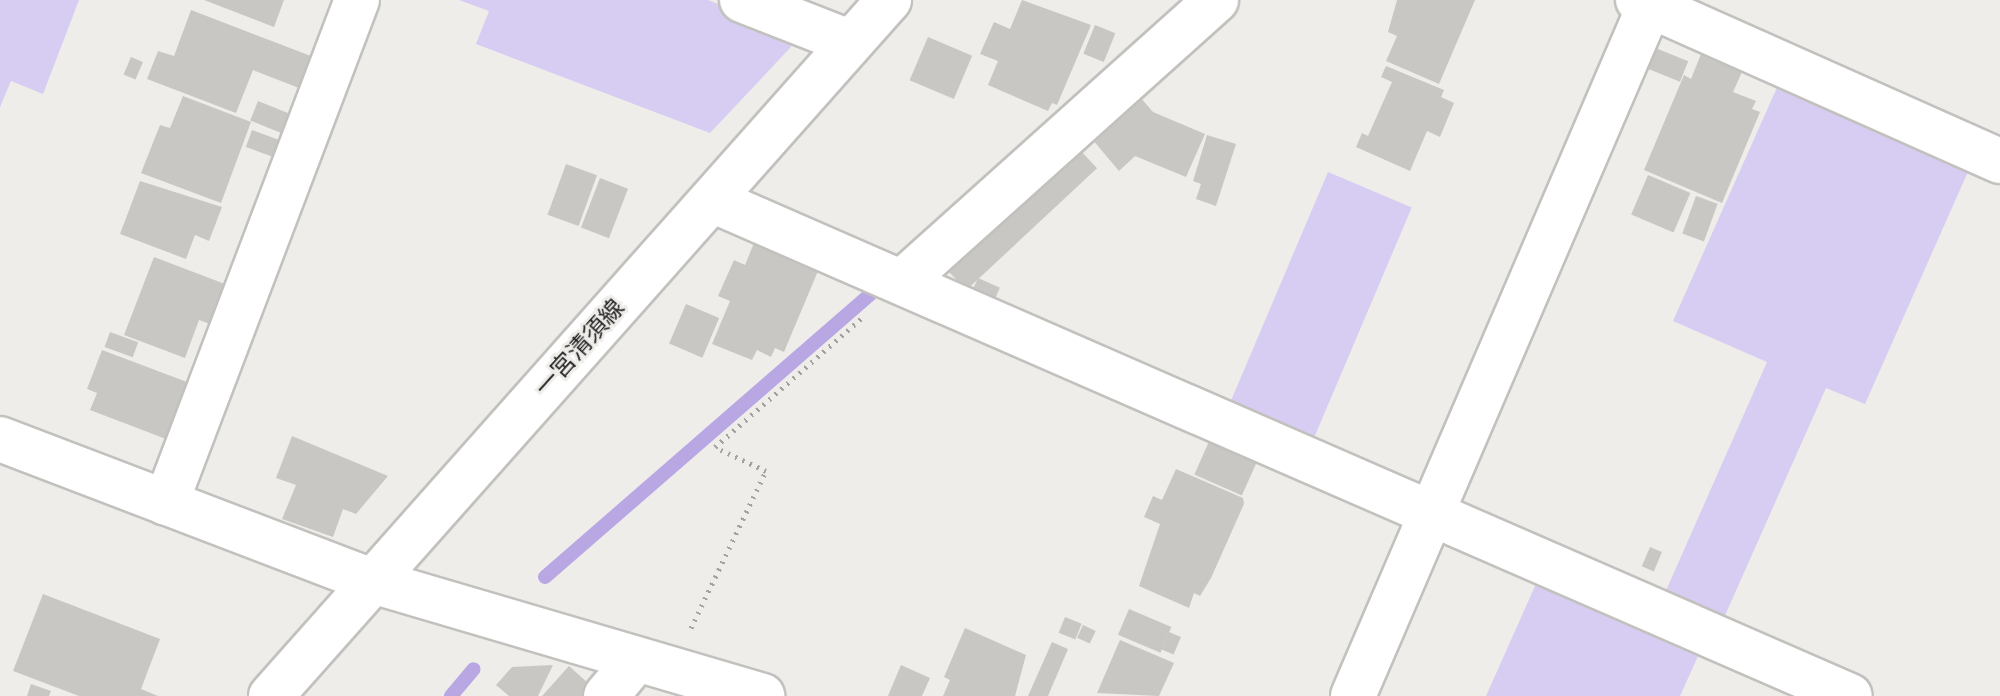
<!DOCTYPE html>
<meta charset="utf-8">
<style>
body{margin:0}
#map{position:relative;width:2000px;height:696px;overflow:hidden;background:#eeedea;font-family:Roboto,"Noto Sans JP",sans-serif}
div>[style]{position:absolute}
.green>*{inset:0;background:#d7cdf3;transform-origin:0 0}
.stream>*{height:14px;margin:-7px;padding:0 7px;transform-origin:7px;border-radius:7px;background:#b9a7e4}
.building>*{inset:0;background:#c9c7c4;transform-origin:0 0}
.path>*{height:5px;margin-top:-2.5px;transform-origin:0;background:repeating-linear-gradient(90deg,#a3a29f 0 2px,transparent 0 8px)}
.roads{filter:drop-shadow(2px 0 #c2c1be) drop-shadow(-2px 0 #c2c1be) drop-shadow(0 2px #c2c1be) drop-shadow(0 -2px #c2c1be)}
.minor>*{height:44px;margin:-22px;padding:0 22px;transform-origin:22px;border-radius:22px;background:#fff}
.secondary>*{height:44px;margin:-22px;padding:0 22px;transform-origin:22px;border-radius:22px;background:#fff}
span{translate:-50% -50%;white-space:nowrap;text-align:center;line-height:1.15;-webkit-text-stroke:6px #eeedea;paint-order:stroke}
.street-label{font-size:24px;color:#252423}
</style>
<div id="map">
<div class="green">
<i style="clip-path:polygon(0 0,79px 0,43px 94px,11px 81px,0 107px)"></i>
<i style="clip-path:polygon(459px 0,708px 0,788px 31px,791px 47px,710px 133px,476px 44px,489px 11px)"></i>
<i style="clip-path:polygon(1779px 83px,1971px 165px,1865px 404px,1826px 388px,1723px 620px,1664px 595px,1767px 362px,1673px 321px)"></i>
<i style="left:1328px;top:172px;width:91px;height:258px;rotate:23deg"></i>
<i style="clip-path:polygon(1540px 575px,1703px 645px,1680px 696px,1486px 696px)"></i>
</div>
<div class="stream">
<i style="left:545px;top:577px;width:431px;rotate:-41deg"></i>
<i style="left:451px;top:696px;width:35px;rotate:-50deg"></i>
</div>
<div class="building">
<i style="clip-path:polygon(204px 0,284px 0,274px 27px)"></i>
<i style="clip-path:polygon(1022px 0,1091px 25px,1057px 105px,1052px 103px,1048px 111px,988px 85px,998px 61px,980px 54px,994px 22px,1010px 29px)"></i>
<i style="clip-path:polygon(1397px 0,1475px 0,1439px 84px,1386px 61px,1397px 36px,1388px 32px)"></i>
<i style="clip-path:polygon(191px 10px,311px 56px,299px 88px,253px 70px,236px 113px,147px 79px,158px 51px,174px 56px)"></i>
<i style="left:1095px;top:25px;width:22px;height:31px;rotate:22deg"></i>
<i style="left:928px;top:37px;width:48px;height:47px;rotate:23deg"></i>
<i style="left:1653px;top:47px;width:38px;height:22px;rotate:22deg"></i>
<i style="clip-path:polygon(1701px 54px,1742px 72px,1733px 92px,1756px 101px,1752px 109px,1760px 112px,1722px 203px,1644px 170px,1684px 75px,1691px 79px)"></i>
<i style="left:131px;top:57px;width:13px;height:19px;rotate:23deg"></i>
<i style="clip-path:polygon(1386px 66px,1444px 90px,1441px 97px,1454px 103px,1440px 137px,1427px 131px,1410px 171px,1356px 147px,1362px 133px,1368px 136px,1392px 82px,1381px 77px)"></i>
<i style="clip-path:polygon(183px 96px,251px 122px,221px 203px,141px 173px,160px 125px,170px 128px)"></i>
<i style="clip-path:polygon(1140px 97px,1153px 112px,1205px 134px,1186px 177px,1135px 156px,1119px 171px,1092px 139px)"></i>
<i style="left:258px;top:101px;width:35px;height:21px;rotate:22deg"></i>
<i style="left:252px;top:130px;width:35px;height:18px;rotate:20deg"></i>
<i style="clip-path:polygon(1207px 135px,1236px 144px,1216px 206px,1196px 199px,1201px 184px,1193px 181px)"></i>
<i style="left:1080px;top:150px;width:25px;height:179px;rotate:47deg"></i>
<i style="left:566px;top:164px;width:33px;height:54px;rotate:20deg"></i>
<i style="left:1648px;top:175px;width:46px;height:43px;rotate:23deg"></i>
<i style="left:600px;top:178px;width:30px;height:53px;rotate:21deg"></i>
<i style="clip-path:polygon(140px 181px,222px 207px,209px 241px,195px 235px,186px 259px,120px 234px)"></i>
<i style="left:1696px;top:196px;width:23px;height:40px;rotate:20deg"></i>
<i style="clip-path:polygon(754px 243px,818px 271px,784px 352px,775px 348px,771px 357px,757px 350px,752px 360px,712px 344px,730px 301px,718px 296px,734px 260px,745px 265px)"></i>
<i style="clip-path:polygon(154px 257px,225px 284px,210px 324px,199px 320px,185px 358px,124px 335px)"></i>
<i style="left:978px;top:278px;width:24px;height:21px;rotate:24deg"></i>
<i style="left:686px;top:304px;width:36px;height:43px;rotate:23deg"></i>
<i style="left:110px;top:332px;width:30px;height:16px;rotate:20deg"></i>
<i style="clip-path:polygon(102px 350px,187px 382px,166px 439px,90px 410px,97px 393px,87px 389px)"></i>
<i style="clip-path:polygon(292px 436px,388px 476px,356px 514px,343px 509px,333px 537px,282px 519px,296px 485px,276px 478px)"></i>
<i style="left:1211px;top:437px;width:52px;height:41px;rotate:24deg"></i>
<i style="clip-path:polygon(1176px 469px,1243px 498px,1244px 504px,1211px 578px,1200px 596px,1194px 593px,1189px 608px,1139px 586px,1160px 524px,1144px 517px,1153px 496px,1162px 500px)"></i>
<i style="left:1650px;top:547px;width:13px;height:21px;rotate:23deg"></i>
<i style="clip-path:polygon(43px 594px,160px 639px,141px 689px,158px 696px,79px 696px,13px 671px)"></i>
<i style="left:1129px;top:609px;width:46px;height:28px;rotate:23deg"></i>
<i style="left:1065px;top:617px;width:18px;height:17px;rotate:22deg"></i>
<i style="left:1083px;top:625px;width:14px;height:14px;rotate:25deg"></i>
<i style="clip-path:polygon(965px 628px,1026px 655px,1015px 696px,943px 696px,950px 680px,944px 677px)"></i>
<i style="left:1169px;top:632px;width:13px;height:19px;rotate:23deg"></i>
<i style="clip-path:polygon(1120px 640px,1174px 663px,1159px 696px,1097px 693px)"></i>
<i style="clip-path:polygon(1052px 642px,1068px 649px,1048px 696px,1028px 696px)"></i>
<i style="clip-path:polygon(553px 665px,538px 696px,509px 696px,496px 685px,512px 667px)"></i>
<i style="clip-path:polygon(901px 665px,930px 678px,922px 696px,888px 696px)"></i>
<i style="clip-path:polygon(569px 666px,598px 692px,595px 696px,542px 696px)"></i>
<i style="clip-path:polygon(31px 684px,51px 691px,49px 696px,27px 696px)"></i>
</div>
<div class="path">
<i style="left:691px;top:628px;width:174px;rotate:-64.5deg"></i>
<i style="left:766px;top:471px;width:56px;rotate:-154.8deg"></i>
<i style="left:715px;top:447px;width:197px;rotate:-41.3deg"></i>
</div>
<div class="roads">
<div class="minor">
<i style="left:742px;top:0;width:115px;rotate:21.4deg"></i>
<i style="left:1638px;top:0;width:396px;rotate:24deg"></i>
<i style="left:712px;top:200px;width:1241px;rotate:23.55deg"></i>
<i style="left:902px;top:282px;width:422px;rotate:-41.9deg"></i>
<i style="left:0;top:439px;width:398px;rotate:20.9deg"></i>
<i style="left:372px;top:581px;width:407px;rotate:16.4deg"></i>
<i style="left:166px;top:503px;width:538px;rotate:-69.21deg"></i>
<i style="left:606px;top:696px;width:48px;rotate:-50deg"></i>
<i style="left:1353px;top:696px;width:758px;rotate:-66.75deg"></i>
</div>
<div class="secondary">
<i style="left:271px;top:696px;width:931px;rotate:-48.4deg"></i>
</div>
</div>
<div class="street-label">
<span style="left:580px;top:348px;rotate:-48deg">一宮清須線</span>
</div>
</div>
